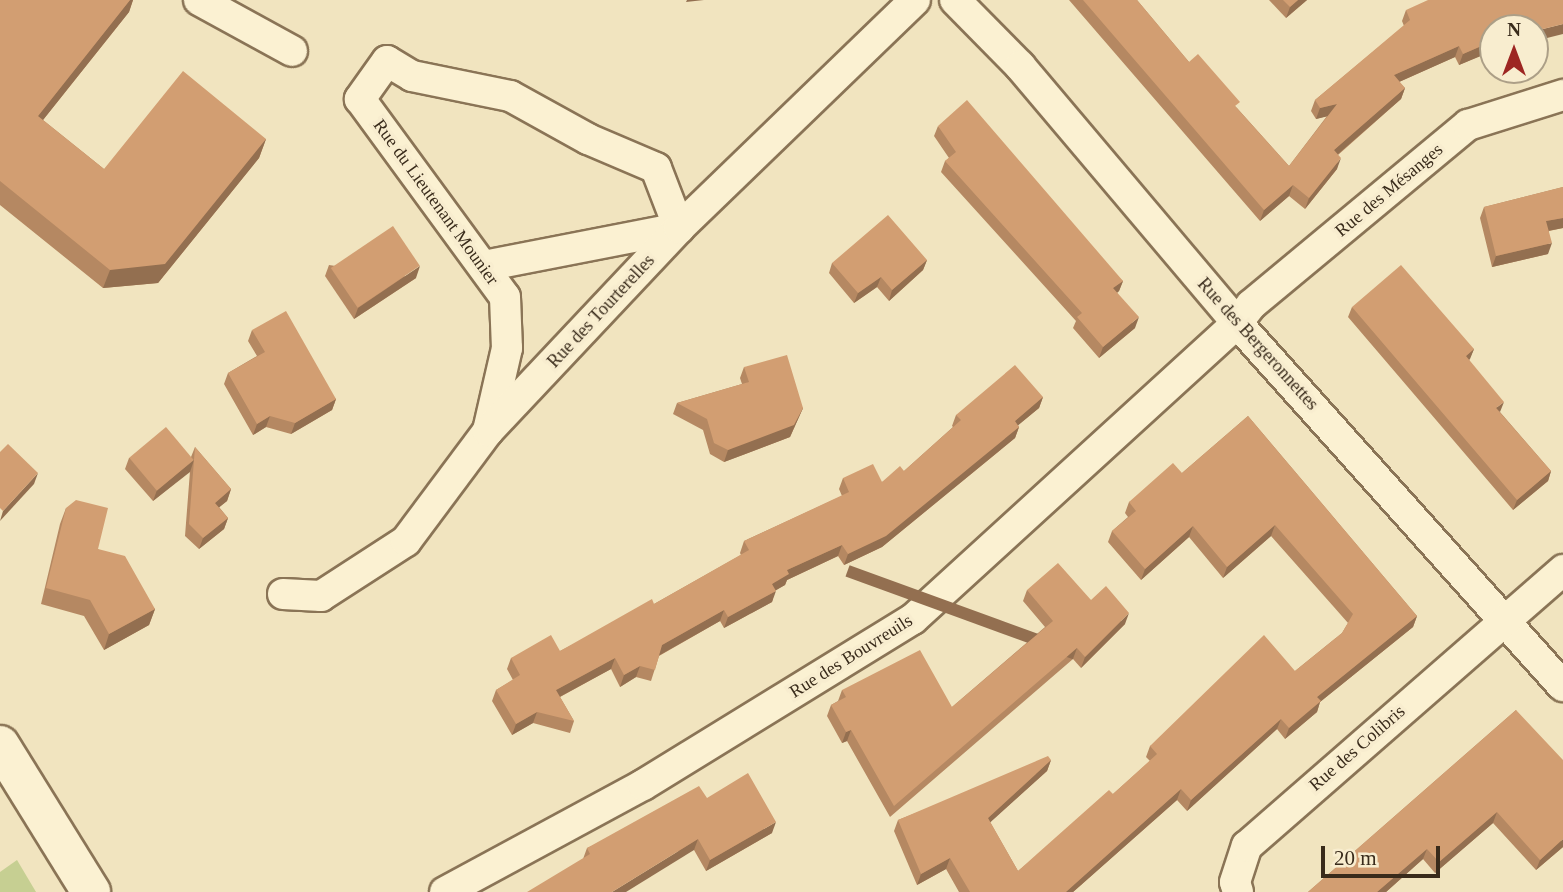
<!DOCTYPE html>
<meta charset="utf-8">
<style>
body{margin:0}
#map{position:relative;width:1563px;height:892px;overflow:hidden;background:#f1e4bf;font-family:Georgia,serif}
div>[style]{position:absolute}
.green>*{inset:0;background:#c6cf92}
.roads{filter:drop-shadow(2px 0 #8a7456) drop-shadow(-2px 0 #8a7456) drop-shadow(0 2px #8a7456) drop-shadow(0 -2px #8a7456)}
.minor>*{height:30px;margin:-15px;padding:0 15px;transform-origin:15px;border-radius:15px;background:#fbf1d2}
.secondary>*{height:38px;margin:-19px;padding:0 19px;transform-origin:19px;border-radius:19px;background:#fbf1d2}
.wall>*{inset:0;background:#b58862}
.shaded-wall>*{inset:0;background:#936f50;transform-origin:0 0}
.building>*{inset:0;background:#d29e72;transform-origin:0 0}
span{translate:-50% -50%;white-space:nowrap;text-align:center;line-height:1.15;-webkit-text-stroke:7px #f8edcf;paint-order:stroke}
.street-label{font-size:18px;color:#392b1b}
.north{position:absolute;left:1479px;top:14px;width:70px;height:70px;box-sizing:border-box;background:#f8edcf;border:2px solid #ac9f87;border-radius:50%;rotate:0deg;font-size:19px;font-weight:700;line-height:28px;text-align:center;color:#392b1b}
.north::after{content:'';display:block;margin:auto;width:24px;height:32px;background:#9d2622;clip-path:polygon(50% 0,100% 100%,50% 72%,0 100%)}
.scale{position:absolute;left:1321px;top:846px;width:119px;height:32px;box-sizing:border-box;border:4px solid #392b1b;border-top:0;padding-left:9px;font-size:21px;line-height:24px;white-space:nowrap;color:#392b1b;-webkit-text-stroke:5px #f8edcf;paint-order:stroke}
</style>
<div id="map">
<div class="green">
<i style="clip-path:polygon(17px 860px,36px 892px,0 892px,0 872px)"></i>
</div>
<div class="roads">
<div class="minor">
<i style="left:199px;top:0;width:106px;rotate:28.7deg"></i>
<i style="left:955px;top:0;width:93px;rotate:45.4deg"></i>
<i style="left:1020px;top:66px;width:336px;rotate:49.8deg"></i>
<i style="left:1237px;top:323px;width:488px;rotate:48.1deg"></i>
<i style="left:484px;top:266px;width:199px;rotate:-11deg"></i>
<i style="left:679px;top:228px;width:64px;rotate:-111deg"></i>
<i style="left:656px;top:168px;width:74px;rotate:-156.9deg"></i>
<i style="left:588px;top:139px;width:89px;rotate:-151.1deg"></i>
<i style="left:510px;top:96px;width:100px;rotate:-168.5deg"></i>
<i style="left:412px;top:76px;width:29px;rotate:-149deg"></i>
<i style="left:387px;top:61px;width:47px;rotate:125.4deg"></i>
<i style="left:360px;top:99px;width:245px;rotate:53.8deg"></i>
<i style="left:505px;top:297px;width:51px;rotate:87.8deg"></i>
<i style="left:507px;top:348px;width:85px;rotate:102.9deg"></i>
<i style="left:283px;top:594px;width:38px;rotate:3deg"></i>
<i style="left:321px;top:596px;width:101px;rotate:-32.9deg"></i>
<i style="left:406px;top:541px;width:137px;rotate:-53.3deg"></i>
<i style="left:488px;top:431px;width:279px;rotate:-46.7deg"></i>
<i style="left:679px;top:228px;width:328px;rotate:-44deg"></i>
<i style="left:445px;top:892px;width:225px;rotate:-28.4deg"></i>
<i style="left:643px;top:785px;width:317px;rotate:-31.6deg"></i>
<i style="left:913px;top:619px;width:439px;rotate:-42.4deg"></i>
<i style="left:1237px;top:323px;width:23px;rotate:-52deg"></i>
<i style="left:1251px;top:305px;width:282px;rotate:-39.7deg"></i>
<i style="left:1468px;top:125px;width:100px;rotate:-17.5deg"></i>
<i style="left:1238px;top:892px;width:10px;rotate:-107deg"></i>
<i style="left:1235px;top:882px;width:38px;rotate:-72deg"></i>
<i style="left:1247px;top:846px;width:420px;rotate:-41.1deg"></i>
</div>
<div class="secondary">
<i style="left:0;top:745px;width:173px;rotate:58.2deg"></i>
</div>
</div>
<div class="wall">
<i style="clip-path:polygon(0 0,133px 0,129px 12px,43px 120px,104px 169px,266px 139px,259px 158px,158px 283px,103px 288px,0 205px)"></i>
<i style="clip-path:polygon(1069px 0,1137px 0,1189px 62px,1237px 108px,1289px 166px,1327px 116px,1316px 119px,1311px 111px,1315px 100px,1404px 26px,1402px 21px,1406px 10px,1489px 52px,1459px 65px,1455px 57px,1399px 82px,1405px 88px,1401px 99px,1338px 155px,1337px 169px,1305px 209px,1289px 196px,1260px 221px)"></i>
<i style="clip-path:polygon(1269px 0,1307px 0,1286px 18px)"></i>
<i style="clip-path:polygon(938px 126px,1123px 281px,1119px 291px,1117px 293px,1135px 328px,1099px 358px,1073px 328px,1076px 321px,941px 172px,945px 161px,949px 158px,934px 136px)"></i>
<i style="clip-path:polygon(1563px 187px,1563px 228px,1549px 231px,1548px 254px,1492px 267px,1480px 218px,1484px 207px)"></i>
<i style="clip-path:polygon(927px 260px,923px 270px,889px 301px,877px 287px,854px 303px,829px 273px,832px 263px)"></i>
<i style="clip-path:polygon(329px 265px,416px 278px,354px 319px,325px 276px)"></i>
<i style="clip-path:polygon(1352px 307px,1474px 349px,1469px 360px,1500px 412px,1551px 471px,1548px 481px,1513px 510px,1348px 317px)"></i>
<i style="clip-path:polygon(252px 330px,336px 399px,332px 410px,291px 434px,266px 427px,253px 435px,224px 384px,228px 373px,257px 356px,248px 341px)"></i>
<i style="clip-path:polygon(744px 367px,803px 408px,790px 437px,724px 462px,710px 454px,703px 430px,673px 414px,677px 403px,742px 384px,740px 378px)"></i>
<i style="clip-path:polygon(1043px 397px,1039px 408px,1018px 425px,1019px 427px,1015px 438px,882px 547px,844px 565px,838px 556px,787px 580px,785px 585px,775px 590px,772px 602px,724px 628px,720px 621px,659px 656px,651px 681px,636px 677px,620px 687px,611px 669px,560px 697px,574px 721px,570px 733px,533px 723px,512px 735px,492px 701px,496px 690px,513px 680px,507px 669px,511px 658px,560px 651px,654px 604px,741px 555px,740px 553px,744px 541px,842px 496px,839px 489px,843px 478px,882px 482px,904px 471px,953px 427px,952px 426px,956px 415px)"></i>
<i style="clip-path:polygon(1248px 416px,1417px 616px,1413px 627px,1320px 702px,1317px 712px,1285px 739px,1277px 729px,1187px 811px,1177px 800px,1073px 892px,959px 892px,946px 869px,917px 885px,894px 831px,898px 820px,1051px 760px,1047px 771px,990px 822px,1018px 871px,1113px 794px,1150px 761px,1146px 757px,1150px 746px,1295px 671px,1342px 633px,1348px 623px,1271px 536px,1223px 578px,1189px 537px,1141px 580px,1108px 542px,1112px 531px,1128px 517px,1125px 513px,1129px 502px,1182px 473px)"></i>
<i style="clip-path:polygon(195px 447px,231px 489px,227px 501px,219px 507px,228px 518px,224px 529px,199px 549px,185px 536px,190px 471px,153px 501px,125px 469px,129px 458px,191px 457px)"></i>
<i style="clip-path:polygon(66px 508px,98px 549px,155px 609px,149px 625px,104px 650px,84px 616px,41px 604px,60px 524px)"></i>
<i style="clip-path:polygon(1027px 590px,1091px 600px,1125px 624px,1081px 668px,1073px 659px,890px 817px,847px 741px,842px 743px,827px 716px,831px 705px,838px 701px,842px 690px,952px 707px,1045px 627px,1023px 601px)"></i>
<i style="clip-path:polygon(1516px 710px,1563px 847px,1536px 870px,1493px 823px,1435px 873px,1423px 859px,1386px 892px,1308px 892px)"></i>
<i style="clip-path:polygon(707px 798px,772px 833px,706px 871px,694px 850px,583px 859px,587px 848px)"></i>
</div>
<div class="shaded-wall">
<i style="clip-path:polygon(130px 0,133px 0,129px 12px,31px 135px,38px 116px)"></i>
<i style="clip-path:polygon(687px 0,704px 0,686px 2px)"></i>
<i style="clip-path:polygon(1298px 0,1307px 0,1286px 18px,1290px 7px)"></i>
<i style="clip-path:polygon(1563px 24px,1563px 34px,1535px 41px,1535px 31px)"></i>
<i style="clip-path:polygon(1493px 41px,1493px 51px,1459px 65px,1463px 54px)"></i>
<i style="clip-path:polygon(1459px 46px,1455px 57px,1390px 86px,1394px 75px)"></i>
<i style="clip-path:polygon(1405px 88px,1401px 99px,1330px 161px,1334px 150px)"></i>
<i style="clip-path:polygon(1337px 104px,1333px 115px,1316px 119px,1320px 108px)"></i>
<i style="clip-path:polygon(266px 139px,259px 158px,158px 283px,103px 288px,110px 270px)"></i>
<i style="clip-path:polygon(1341px 158px,1337px 169px,1305px 209px,1309px 198px)"></i>
<i style="clip-path:polygon(1293px 185px,1289px 196px,1260px 221px,1264px 210px)"></i>
<i style="clip-path:polygon(1563px 218px,1563px 228px,1542px 232px,1546px 221px)"></i>
<i style="clip-path:polygon(1552px 243px,1548px 254px,1492px 267px,1496px 256px)"></i>
<i style="clip-path:polygon(927px 260px,923px 270px,889px 301px,892px 290px)"></i>
<i style="clip-path:polygon(420px 266px,416px 278px,354px 319px,358px 308px)"></i>
<i style="clip-path:polygon(881px 277px,877px 287px,854px 303px,858px 293px)"></i>
<i style="clip-path:polygon(1123px 281px,1119px 291px,1109px 299px,1113px 288px)"></i>
<i style="clip-path:polygon(1139px 317px,1135px 328px,1099px 358px,1103px 347px)"></i>
<i style="clip-path:polygon(1474px 349px,1470px 359px,1462px 366px,1466px 356px)"></i>
<i style="clip-path:polygon(1043px 397px,1039px 408px,1010px 432px,1015px 421px)"></i>
<i style="clip-path:polygon(336px 399px,332px 410px,291px 434px,295px 423px)"></i>
<i style="clip-path:polygon(1504px 402px,1500px 412px,1496px 408px)"></i>
<i style="clip-path:polygon(803px 408px,790px 437px,724px 462px,728px 450px)"></i>
<i style="clip-path:polygon(270px 416px,266px 427px,253px 435px,257px 424px)"></i>
<i style="clip-path:polygon(1019px 427px,1015px 438px,882px 547px,844px 565px,848px 554px)"></i>
<i style="clip-path:polygon(194px 460px,190px 472px,153px 501px,157px 490px)"></i>
<i style="clip-path:polygon(1551px 471px,1548px 481px,1513px 510px,1517px 500px)"></i>
<i style="clip-path:polygon(38px 473px,34px 484px,0 521px,3px 511px)"></i>
<i style="clip-path:polygon(231px 489px,227px 501px,211px 514px,215px 503px)"></i>
<i style="clip-path:polygon(228px 518px,224px 529px,199px 549px,203px 538px)"></i>
<i style="clip-path:polygon(1275px 525px,1271px 536px,1223px 578px,1227px 567px)"></i>
<i style="clip-path:polygon(1193px 526px,1189px 537px,1141px 580px,1145px 569px)"></i>
<i style="clip-path:polygon(842px 545px,838px 556px,787px 580px,785px 585px,768px 595px,772px 584px,787px 570px)"></i>
<i style="clip-path:polygon(776px 591px,772px 602px,724px 628px,728px 617px)"></i>
<i style="clip-path:polygon(155px 609px,149px 625px,104px 650px,109px 634px)"></i>
<i style="clip-path:polygon(724px 610px,720px 621px,658px 656px,662px 645px)"></i>
<i style="clip-path:polygon(1129px 613px,1125px 624px,1081px 668px,1085px 657px)"></i>
<i style="clip-path:polygon(1417px 616px,1413px 627px,1320px 702px,1317px 712px,1285px 739px,1289px 728px,1317px 697px)"></i>
<i style="left:1077px;top:648px;width:12px;height:242px;rotate:110deg"></i>
<i style="clip-path:polygon(615px 658px,611px 669px,552px 701px,556px 690px)"></i>
<i style="clip-path:polygon(640px 666px,636px 677px,620px 687px,624px 675px)"></i>
<i style="clip-path:polygon(537px 712px,533px 723px,512px 735px,516px 724px)"></i>
<i style="clip-path:polygon(1281px 719px,1277px 729px,1187px 811px,1191px 800px)"></i>
<i style="clip-path:polygon(851px 730px,847px 741px,842px 743px,846px 732px)"></i>
<i style="clip-path:polygon(1051px 760px,1047px 771px,984px 828px,988px 818px)"></i>
<i style="clip-path:polygon(1181px 789px,1177px 800px,1073px 892px,1065px 892px)"></i>
<i style="clip-path:polygon(1497px 812px,1493px 823px,1435px 873px,1439px 862px)"></i>
<i style="clip-path:polygon(776px 822px,772px 833px,706px 871px,710px 860px)"></i>
<i style="clip-path:polygon(698px 839px,694px 850px,626px 892px,612px 892px)"></i>
<i style="clip-path:polygon(1563px 839px,1563px 847px,1536px 870px,1540px 860px)"></i>
<i style="clip-path:polygon(1427px 849px,1423px 859px,1386px 892px,1377px 892px)"></i>
<i style="clip-path:polygon(950px 858px,946px 869px,917px 885px,921px 874px)"></i>
</div>
<div class="building">
<i style="clip-path:polygon(0 0,130px 0,38px 116px,104px 169px,183px 71px,266px 139px,165px 264px,110px 270px,0 181px)"></i>
<i style="clip-path:polygon(1083px 0,1137px 0,1189px 62px,1198px 54px,1240px 102px,1235px 106px,1289px 166px,1337px 104px,1320px 108px,1315px 100px,1410px 20px,1406px 10px,1428px 0,1563px 0,1563px 24px,1535px 31px,1535px 28px,1493px 28px,1493px 41px,1463px 54px,1459px 46px,1394px 75px,1405px 88px,1334px 150px,1341px 158px,1309px 198px,1293px 185px,1264px 210px)"></i>
<i style="clip-path:polygon(1283px 0,1298px 0,1290px 7px)"></i>
<i style="clip-path:polygon(967px 100px,1123px 281px,1113px 288px,1139px 317px,1103px 347px,1077px 317px,1082px 313px,945px 161px,956px 152px,938px 126px)"></i>
<i style="clip-path:polygon(1563px 187px,1563px 218px,1546px 221px,1552px 243px,1496px 256px,1484px 207px)"></i>
<i style="clip-path:polygon(888px 215px,927px 260px,892px 290px,881px 277px,858px 293px,832px 263px)"></i>
<i style="left:393px;top:226px;width:48px;height:75px;rotate:56deg"></i>
<i style="clip-path:polygon(1401px 265px,1474px 349px,1466px 356px,1504px 402px,1496px 408px,1551px 471px,1517px 500px,1352px 307px)"></i>
<i style="clip-path:polygon(286px 311px,336px 399px,295px 423px,270px 416px,257px 424px,228px 373px,265px 352px,252px 330px)"></i>
<i style="clip-path:polygon(787px 355px,803px 408px,794px 425px,728px 450px,714px 443px,707px 419px,677px 403px,749px 382px,744px 367px)"></i>
<i style="clip-path:polygon(1015px 365px,1043px 397px,1015px 421px,1019px 427px,886px 536px,848px 554px,842px 545px,787px 570px,789px 574px,772px 584px,776px 591px,728px 617px,724px 610px,662px 645px,655px 670px,640px 666px,624px 675px,615px 658px,556px 690px,574px 721px,537px 712px,516px 724px,496px 690px,520px 675px,511px 658px,551px 635px,560px 651px,652px 599px,654px 604px,749px 550px,744px 541px,849px 492px,843px 478px,873px 464px,882px 482px,900px 466px,904px 471px,961px 420px,956px 415px)"></i>
<i style="clip-path:polygon(1248px 416px,1417px 616px,1317px 697px,1321px 701px,1289px 728px,1281px 719px,1191px 800px,1181px 789px,1066px 892px,970px 892px,950px 858px,921px 874px,898px 820px,1048px 756px,1051px 760px,988px 818px,1018px 871px,1109px 790px,1113px 794px,1157px 754px,1150px 746px,1264px 635px,1295px 671px,1342px 633px,1353px 614px,1275px 525px,1227px 567px,1193px 526px,1145px 569px,1112px 531px,1136px 511px,1129px 502px,1173px 463px,1182px 473px)"></i>
<i style="left:166px;top:427px;width:43px;height:48px;rotate:50deg"></i>
<i style="clip-path:polygon(8px 444px,38px 473px,3px 511px,0 508px,0 452px)"></i>
<i style="clip-path:polygon(195px 447px,231px 489px,215px 503px,228px 518px,203px 538px,189px 524px)"></i>
<i style="clip-path:polygon(76px 500px,108px 508px,98px 549px,125px 556px,155px 609px,109px 634px,90px 600px,46px 588px,66px 508px)"></i>
<i style="clip-path:polygon(1058px 563px,1091px 600px,1106px 586px,1129px 613px,1085px 657px,1077px 648px,894px 806px,851px 730px,846px 732px,831px 705px,846px 697px,842px 690px,920px 650px,952px 707px,1053px 621px,1027px 590px)"></i>
<i style="clip-path:polygon(1516px 710px,1563px 760px,1563px 839px,1540px 860px,1497px 812px,1439px 862px,1427px 849px,1377px 892px,1308px 892px)"></i>
<i style="clip-path:polygon(748px 773px,776px 822px,710px 860px,698px 839px,612px 892px,527px 892px,590px 854px,587px 848px,699px 786px,707px 798px)"></i>
</div>
<div class="street-label">
<span style="left:1389px;top:190px;rotate:-40deg">Rue des Mésanges</span>
<span style="left:436px;top:202px;rotate:54deg">Rue du Lieutenant Mounier</span>
<span style="left:601px;top:311px;rotate:-47deg">Rue des Tourterelles</span>
<span style="left:1258px;top:344px;rotate:48deg">Rue des Bergeronnettes</span>
<span style="left:851px;top:656px;rotate:-32deg">Rue des Bouvreuils</span>
<span style="left:1357px;top:748px;rotate:-41deg">Rue des Colibris</span>
</div>
<div class="north">N</div>
<div class="scale">20 m</div>
</div>
